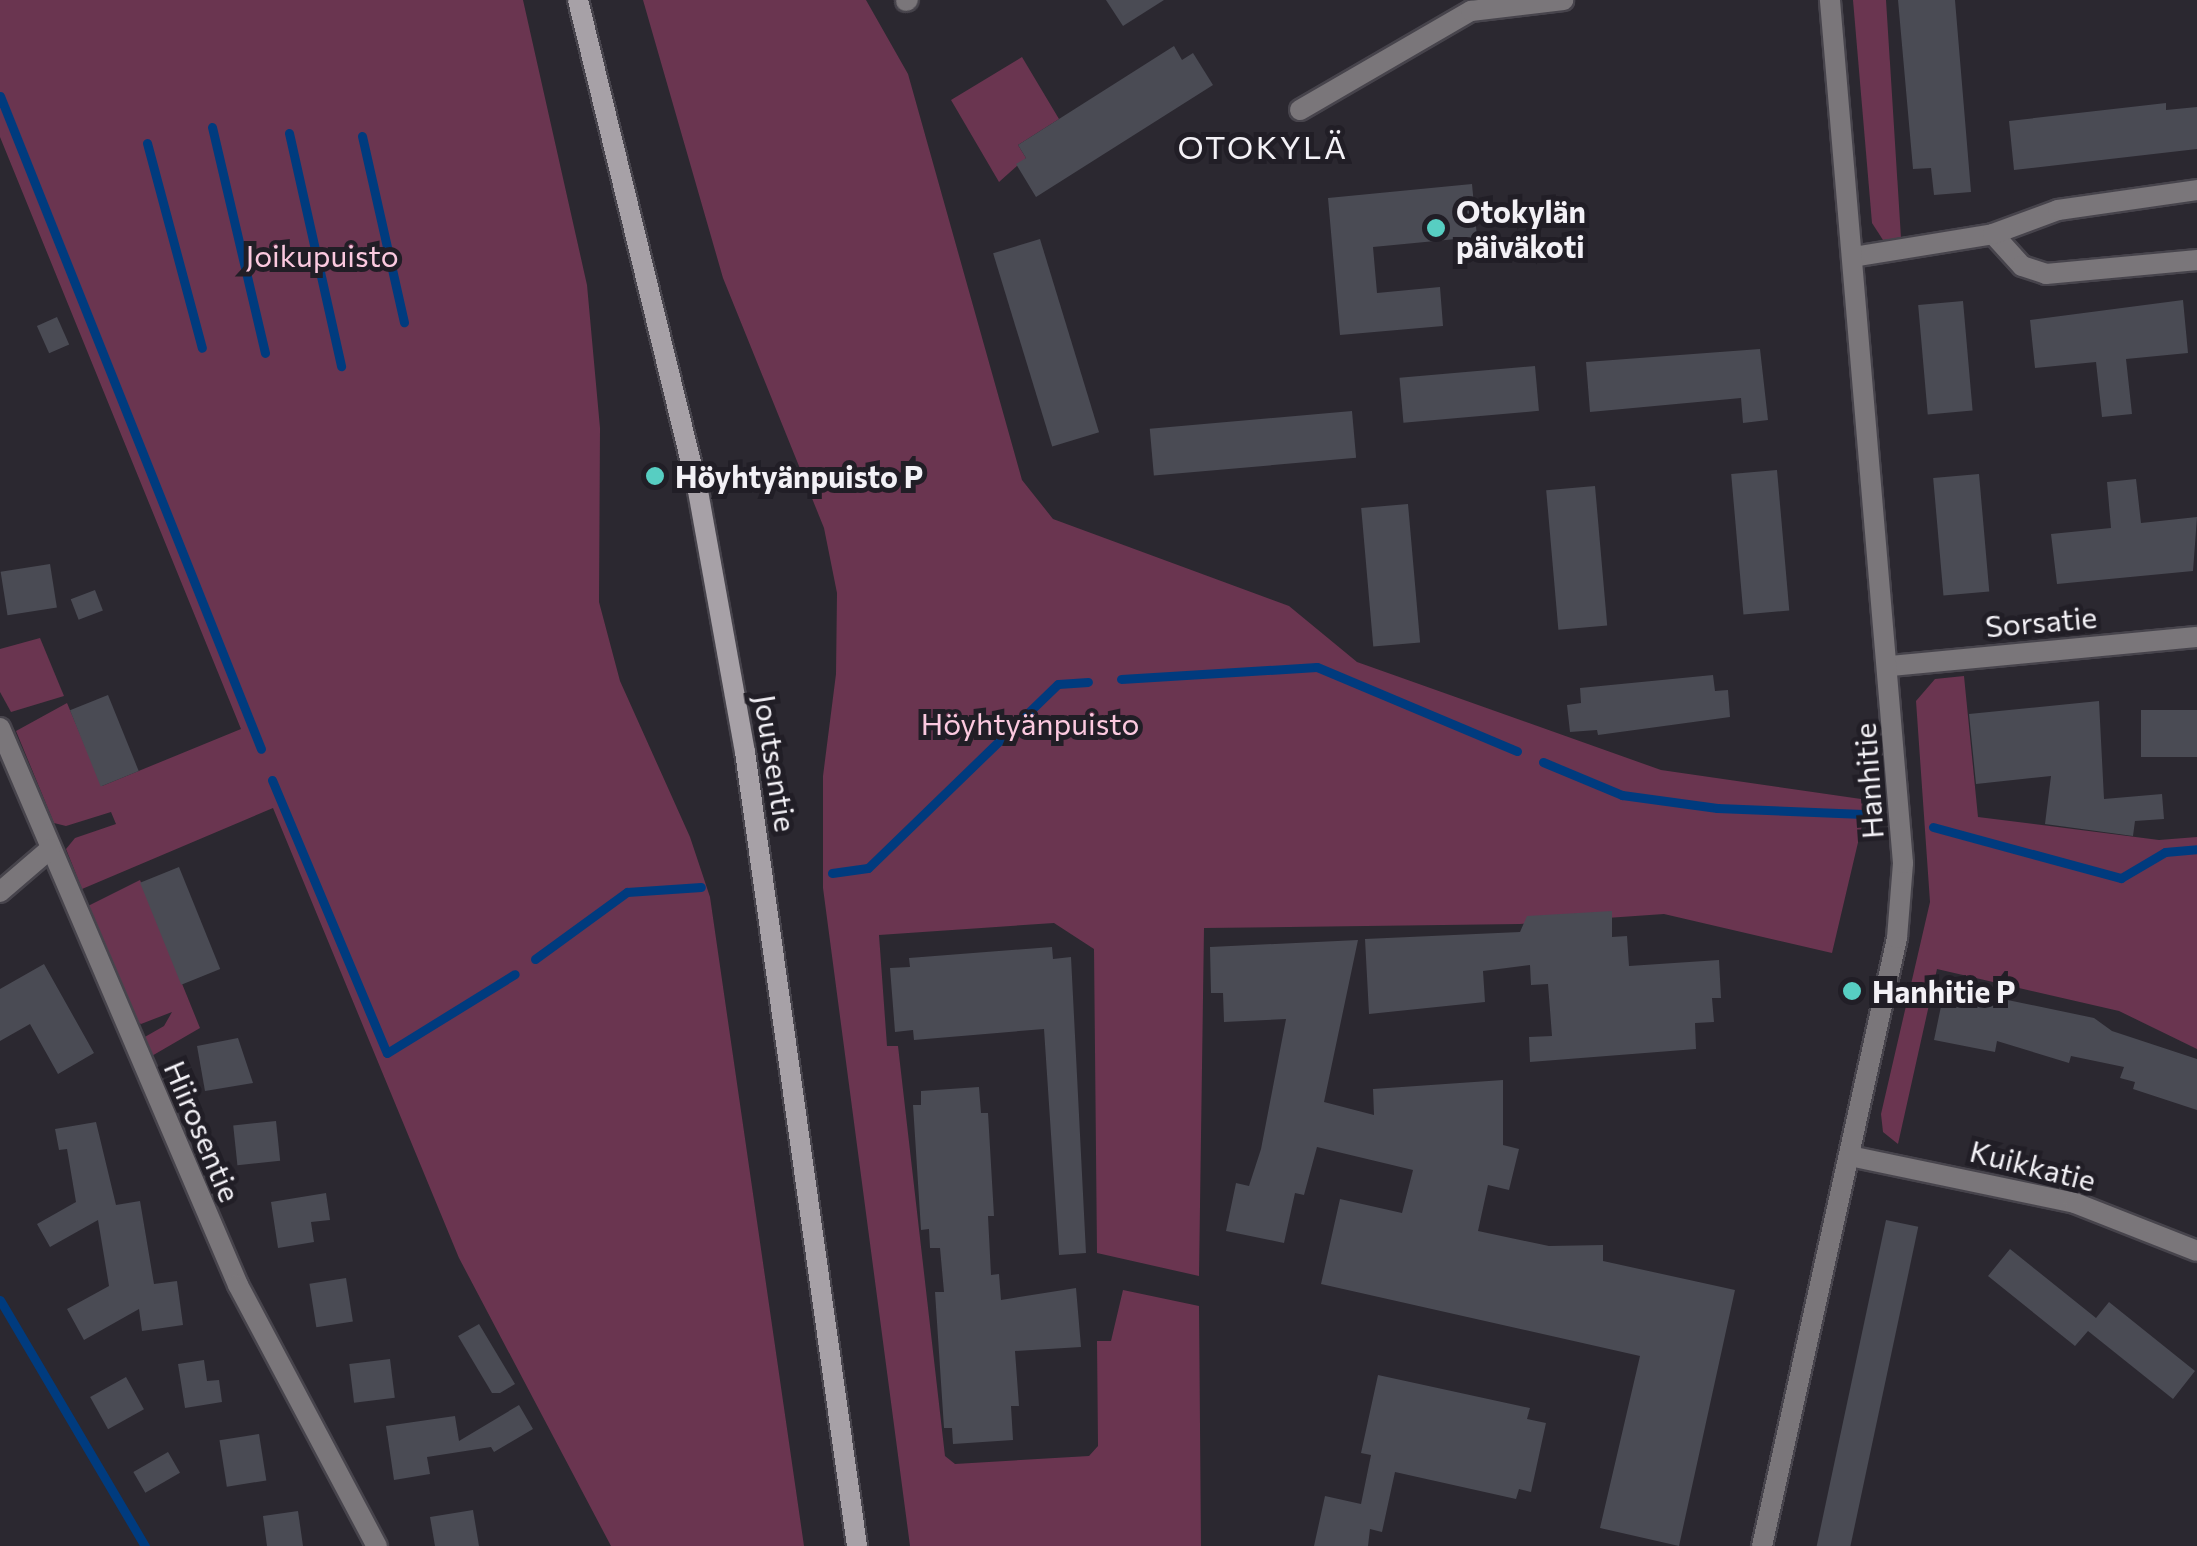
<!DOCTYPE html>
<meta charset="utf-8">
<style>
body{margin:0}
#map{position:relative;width:2197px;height:1546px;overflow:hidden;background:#2b2830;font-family:Commissioner,sans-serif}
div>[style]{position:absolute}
.green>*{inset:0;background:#6a3550}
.stream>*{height:9px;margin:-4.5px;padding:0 4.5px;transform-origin:4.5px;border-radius:4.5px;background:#003b7e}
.building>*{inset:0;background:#4a4b54;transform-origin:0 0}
.roads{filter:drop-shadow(2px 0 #47444c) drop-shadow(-2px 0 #47444c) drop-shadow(0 2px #47444c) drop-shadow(0 -2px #47444c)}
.minor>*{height:20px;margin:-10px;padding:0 10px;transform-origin:10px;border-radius:10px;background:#7a767a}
.secondary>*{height:20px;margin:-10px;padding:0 10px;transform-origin:10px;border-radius:10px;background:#a7a1a7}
.dots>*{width:28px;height:28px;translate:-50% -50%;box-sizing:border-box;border:5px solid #211e26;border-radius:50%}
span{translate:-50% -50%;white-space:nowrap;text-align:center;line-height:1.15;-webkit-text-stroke:10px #211e26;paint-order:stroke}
.poi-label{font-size:30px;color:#f3f1f6;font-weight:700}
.left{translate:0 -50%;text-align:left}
.park-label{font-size:30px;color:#fbc9df}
.street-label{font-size:30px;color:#f3f1f6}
.neighbourhood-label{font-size:32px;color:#f3f1f6;letter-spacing:2.5px}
</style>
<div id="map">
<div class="green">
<i style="clip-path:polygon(0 0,523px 0,587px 285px,600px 428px,599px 602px,620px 681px,690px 837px,710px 897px,804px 1546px,611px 1546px,459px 1258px,273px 808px,82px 889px,66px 849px,75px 838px,116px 824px,111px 812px,66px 826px,54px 823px,16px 731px,67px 703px,102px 786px,241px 729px,0 137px)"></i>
<i style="clip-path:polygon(643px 0,866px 0,908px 74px,1022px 480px,1053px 519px,1289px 606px,1357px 662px,1661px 770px,1868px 800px,1832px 953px,1664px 914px,1520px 924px,1204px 928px,1199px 1276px,1097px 1253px,1094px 949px,1054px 923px,879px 935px,887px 1046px,898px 1046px,945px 1456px,955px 1464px,1089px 1456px,1098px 1446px,1097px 1341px,1111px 1341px,1123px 1290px,1199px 1306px,1201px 1546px,910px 1546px,823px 888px,823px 776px,836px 674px,837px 593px,824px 528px,723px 278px)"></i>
<i style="clip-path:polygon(1853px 0,1886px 0,1901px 238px,1883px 240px,1872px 223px)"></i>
<i style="clip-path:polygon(1022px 57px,1059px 119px,1018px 145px,1026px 158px,999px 182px,951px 100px)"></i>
<i style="clip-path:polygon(40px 638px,64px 696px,11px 712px,0 692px,0 649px)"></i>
<i style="clip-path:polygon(1964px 676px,1978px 817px,2159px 840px,2197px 837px,2197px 1049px,2119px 1011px,1937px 969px,1898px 1144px,1883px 1132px,1881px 1114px,1930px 902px,1916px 701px,1935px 679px)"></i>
<i style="clip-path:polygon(140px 880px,200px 1028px,150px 1057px,143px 1038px,164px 1026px,172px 1012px,141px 1024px,135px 1020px,88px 906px)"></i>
</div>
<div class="stream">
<i style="left:0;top:96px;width:703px;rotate:68.21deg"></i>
<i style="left:212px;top:127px;width:232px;rotate:76.8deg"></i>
<i style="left:289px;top:133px;width:239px;rotate:77.4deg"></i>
<i style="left:362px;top:136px;width:191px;rotate:77.3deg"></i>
<i style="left:147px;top:143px;width:212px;rotate:75deg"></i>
<i style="left:1121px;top:679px;width:196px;rotate:-3.5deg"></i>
<i style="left:1317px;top:667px;width:217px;rotate:22.8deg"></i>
<i style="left:1543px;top:762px;width:86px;rotate:22.7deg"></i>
<i style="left:1622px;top:795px;width:96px;rotate:7.8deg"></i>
<i style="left:1717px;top:808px;width:146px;rotate:2.4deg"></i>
<i style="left:272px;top:780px;width:296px;rotate:67.2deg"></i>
<i style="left:387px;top:1053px;width:150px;rotate:-31.7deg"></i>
<i style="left:1933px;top:827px;width:195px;rotate:15.2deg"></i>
<i style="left:2121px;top:878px;width:51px;rotate:-30.6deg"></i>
<i style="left:2165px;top:852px;width:32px;rotate:-5deg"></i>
<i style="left:832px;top:873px;width:36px;rotate:-8deg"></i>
<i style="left:868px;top:868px;width:264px;rotate:-44.1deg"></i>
<i style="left:1058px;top:684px;width:30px;rotate:-4deg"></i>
<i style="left:535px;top:959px;width:114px;rotate:-36.1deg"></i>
<i style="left:627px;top:892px;width:74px;rotate:-3.9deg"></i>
<i style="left:0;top:1300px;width:286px;rotate:59.5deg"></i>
</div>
<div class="building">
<i style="clip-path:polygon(1106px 0,1164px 0,1123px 26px)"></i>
<i style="clip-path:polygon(1898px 0,1955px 0,1971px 192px,1934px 195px,1931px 168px,1913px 169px)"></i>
<i style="clip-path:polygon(1174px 46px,1182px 60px,1193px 53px,1213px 85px,1036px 197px,1016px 164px,1026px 158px,1018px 145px)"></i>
<i style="clip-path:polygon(2166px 103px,2166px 110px,2197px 107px,2197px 149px,2014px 170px,2009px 121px)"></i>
<i style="clip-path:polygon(1472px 184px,1477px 237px,1373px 247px,1377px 293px,1440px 287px,1443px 326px,1340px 335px,1328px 198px)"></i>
<i style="left:1040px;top:239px;width:202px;height:49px;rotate:73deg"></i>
<i style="clip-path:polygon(2183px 300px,2188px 353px,2126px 359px,2132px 414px,2102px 417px,2096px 362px,2035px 368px,2030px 320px)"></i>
<i style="left:1963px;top:301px;width:110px;height:45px;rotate:85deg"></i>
<i style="left:57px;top:317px;width:30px;height:22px;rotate:66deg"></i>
<i style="clip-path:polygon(1760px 349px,1768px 420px,1743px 423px,1741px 398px,1590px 412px,1586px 362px)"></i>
<i style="left:1535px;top:366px;width:45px;height:136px;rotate:85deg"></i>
<i style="left:1352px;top:411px;width:47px;height:203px;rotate:85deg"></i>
<i style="left:1777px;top:470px;width:141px;height:46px;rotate:85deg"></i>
<i style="left:1979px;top:474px;width:118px;height:46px;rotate:85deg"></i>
<i style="clip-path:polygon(2136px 479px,2141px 523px,2197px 517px,2193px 571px,2057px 584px,2051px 534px,2111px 528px,2107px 482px)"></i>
<i style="left:1595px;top:486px;width:140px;height:49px;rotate:85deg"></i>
<i style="left:1408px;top:504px;width:139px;height:47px;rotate:85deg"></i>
<i style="left:50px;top:564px;width:44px;height:50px;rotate:81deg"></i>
<i style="left:95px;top:590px;width:22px;height:26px;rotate:69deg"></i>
<i style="clip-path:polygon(1713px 675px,1715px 691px,1728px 690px,1730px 717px,1598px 735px,1597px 730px,1570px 732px,1567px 705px,1581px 703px,1580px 688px)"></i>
<i style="left:108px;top:695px;width:82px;height:41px;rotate:68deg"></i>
<i style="clip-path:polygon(2099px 701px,2104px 799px,2162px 794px,2164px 819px,2135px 821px,2133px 836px,2045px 824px,2051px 776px,1976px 784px,1969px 714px)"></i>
<i style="left:2197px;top:710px;width:47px;height:56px;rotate:90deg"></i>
<i style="left:179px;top:867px;width:110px;height:42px;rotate:68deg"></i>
<i style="clip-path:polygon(1612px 911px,1612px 937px,1627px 936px,1629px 966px,1719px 960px,1721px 998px,1712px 998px,1714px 1022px,1695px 1023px,1696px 1049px,1530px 1062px,1529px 1037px,1552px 1036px,1548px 984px,1531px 985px,1530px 965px,1483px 971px,1485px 1002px,1369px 1014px,1365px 939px,1520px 932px,1527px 916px)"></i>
<i style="clip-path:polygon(1358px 940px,1324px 1102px,1374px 1115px,1373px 1089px,1503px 1080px,1503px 1145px,1519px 1149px,1509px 1190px,1488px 1185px,1478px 1231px,1549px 1246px,1603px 1245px,1603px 1261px,1735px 1290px,1679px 1546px,1600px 1528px,1640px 1356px,1321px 1284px,1340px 1199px,1402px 1213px,1413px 1170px,1317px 1147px,1304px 1195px,1295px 1193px,1284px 1243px,1226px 1231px,1236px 1183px,1249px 1186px,1261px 1149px,1286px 1019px,1224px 1022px,1223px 993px,1211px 993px,1210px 947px)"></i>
<i style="clip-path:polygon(1052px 947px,1053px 959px,1071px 957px,1086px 1253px,1059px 1255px,1044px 1029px,914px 1040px,913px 1030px,895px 1032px,890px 968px,910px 967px,909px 958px)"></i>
<i style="clip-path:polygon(44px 964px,94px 1053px,58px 1074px,30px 1024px,0 1041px,0 989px)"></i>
<i style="clip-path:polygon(1945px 987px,2094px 1018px,2112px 1031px,2197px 1059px,2197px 1110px,2133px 1089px,2135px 1082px,2120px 1078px,2124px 1067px,2071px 1056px,2069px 1063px,1997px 1041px,1995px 1052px,1934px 1040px)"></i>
<i style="clip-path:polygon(238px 1038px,253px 1083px,205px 1091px,197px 1046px)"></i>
<i style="clip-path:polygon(979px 1087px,981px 1113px,988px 1113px,994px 1216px,988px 1216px,991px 1275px,999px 1274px,1001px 1300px,1076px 1288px,1081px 1347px,1015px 1351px,1019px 1406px,1011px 1406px,1013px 1440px,953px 1444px,952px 1428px,944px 1428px,935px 1292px,944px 1292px,940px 1248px,930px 1248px,929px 1229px,921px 1230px,913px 1105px,921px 1105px,921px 1091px)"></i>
<i style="left:276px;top:1121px;width:40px;height:43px;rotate:84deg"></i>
<i style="clip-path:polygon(96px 1122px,116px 1205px,140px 1201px,154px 1284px,177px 1281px,183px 1325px,142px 1331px,139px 1309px,84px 1340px,67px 1309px,109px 1286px,98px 1220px,50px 1247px,37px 1224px,76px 1202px,67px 1149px,59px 1150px,55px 1129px)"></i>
<i style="clip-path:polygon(326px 1193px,330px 1220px,311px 1222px,314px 1242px,278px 1248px,271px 1202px)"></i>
<i style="left:1886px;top:1220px;width:33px;height:335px;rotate:12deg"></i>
<i style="clip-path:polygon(2010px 1249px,2096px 1318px,2109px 1302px,2195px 1371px,2173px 1399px,2088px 1331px,2075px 1346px,1988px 1276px)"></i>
<i style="left:346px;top:1278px;width:44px;height:37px;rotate:81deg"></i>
<i style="clip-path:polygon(479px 1324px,515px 1384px,500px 1393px,492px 1393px,458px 1336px)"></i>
<i style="left:390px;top:1359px;width:39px;height:41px;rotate:83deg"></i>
<i style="clip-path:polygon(204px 1360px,207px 1381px,219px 1380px,222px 1402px,185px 1408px,178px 1364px)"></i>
<i style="clip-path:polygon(1378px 1375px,1530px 1408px,1527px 1419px,1546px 1423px,1531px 1492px,1519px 1489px,1516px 1499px,1395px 1472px,1382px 1532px,1370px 1529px,1368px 1546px,1314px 1546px,1325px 1496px,1361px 1504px,1371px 1455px,1361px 1453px)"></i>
<i style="left:126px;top:1377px;width:37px;height:41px;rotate:61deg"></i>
<i style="clip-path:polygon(519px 1405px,533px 1429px,494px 1452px,491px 1447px,427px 1457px,430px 1474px,394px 1480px,386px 1426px,455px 1416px,459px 1441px)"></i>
<i style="left:259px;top:1434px;width:47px;height:40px;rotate:81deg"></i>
<i style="left:168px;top:1452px;width:24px;height:40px;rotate:60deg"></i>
<i style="clip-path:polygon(473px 1510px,479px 1546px,435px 1546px,430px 1517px)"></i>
<i style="clip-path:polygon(298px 1511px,303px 1546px,267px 1546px,263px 1516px)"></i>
</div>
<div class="roads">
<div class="minor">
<i style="left:906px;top:1px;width:2px;rotate:-27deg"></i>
<i style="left:1300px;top:110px;width:198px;rotate:-30.1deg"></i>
<i style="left:1471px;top:11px;width:93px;rotate:-6.8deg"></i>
<i style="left:1993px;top:234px;width:43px;rotate:47.8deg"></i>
<i style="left:2022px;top:266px;width:25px;rotate:18deg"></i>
<i style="left:2046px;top:274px;width:152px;rotate:-5.3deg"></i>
<i style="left:1853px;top:257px;width:142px;rotate:-9.3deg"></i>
<i style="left:1993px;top:234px;width:69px;rotate:-20.3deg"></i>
<i style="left:2058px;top:210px;width:140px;rotate:-8.2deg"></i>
<i style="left:1890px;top:666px;width:308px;rotate:-5.4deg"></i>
<i style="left:0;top:728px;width:606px;rotate:66.86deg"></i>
<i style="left:238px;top:1285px;width:296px;rotate:62deg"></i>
<i style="left:0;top:892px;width:66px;rotate:-40.7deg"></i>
<i style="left:1850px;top:1156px;width:230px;rotate:11.8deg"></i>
<i style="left:2075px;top:1203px;width:131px;rotate:21.5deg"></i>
<i style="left:1762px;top:1546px;width:623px;rotate:-77.48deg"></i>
<i style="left:1897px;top:938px;width:75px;rotate:-85.4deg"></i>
<i style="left:1903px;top:863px;width:866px;rotate:-94.84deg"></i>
</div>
<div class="secondary">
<i style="left:578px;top:0;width:505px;rotate:76.27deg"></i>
<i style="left:698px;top:491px;width:265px;rotate:79.8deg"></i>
<i style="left:745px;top:752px;width:802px;rotate:81.97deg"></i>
</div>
</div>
<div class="dots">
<i style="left:1436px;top:228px;background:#57cec2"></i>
<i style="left:655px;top:476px;background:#57cec2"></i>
<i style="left:1852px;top:991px;background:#57cec2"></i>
</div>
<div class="poi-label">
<span class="left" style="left:1456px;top:228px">Otokylän<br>päiväkoti</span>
<span class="left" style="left:675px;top:476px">Höyhtyänpuisto P</span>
<span class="left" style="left:1872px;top:991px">Hanhitie P</span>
</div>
<div class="park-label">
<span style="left:322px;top:255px">Joikupuisto</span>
<span style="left:1030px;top:723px">Höyhtyänpuisto</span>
</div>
<div class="street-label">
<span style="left:2041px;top:621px;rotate:-5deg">Sorsatie</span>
<span style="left:776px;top:763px;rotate:81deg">Joutsentie</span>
<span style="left:1868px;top:781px;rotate:-94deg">Hanhitie</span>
<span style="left:203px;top:1131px;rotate:67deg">Hiirosentie</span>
<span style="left:2033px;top:1165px;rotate:14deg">Kuikkatie</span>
</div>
<div class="neighbourhood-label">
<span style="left:1263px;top:146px">OTOKYLÄ</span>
</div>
</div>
